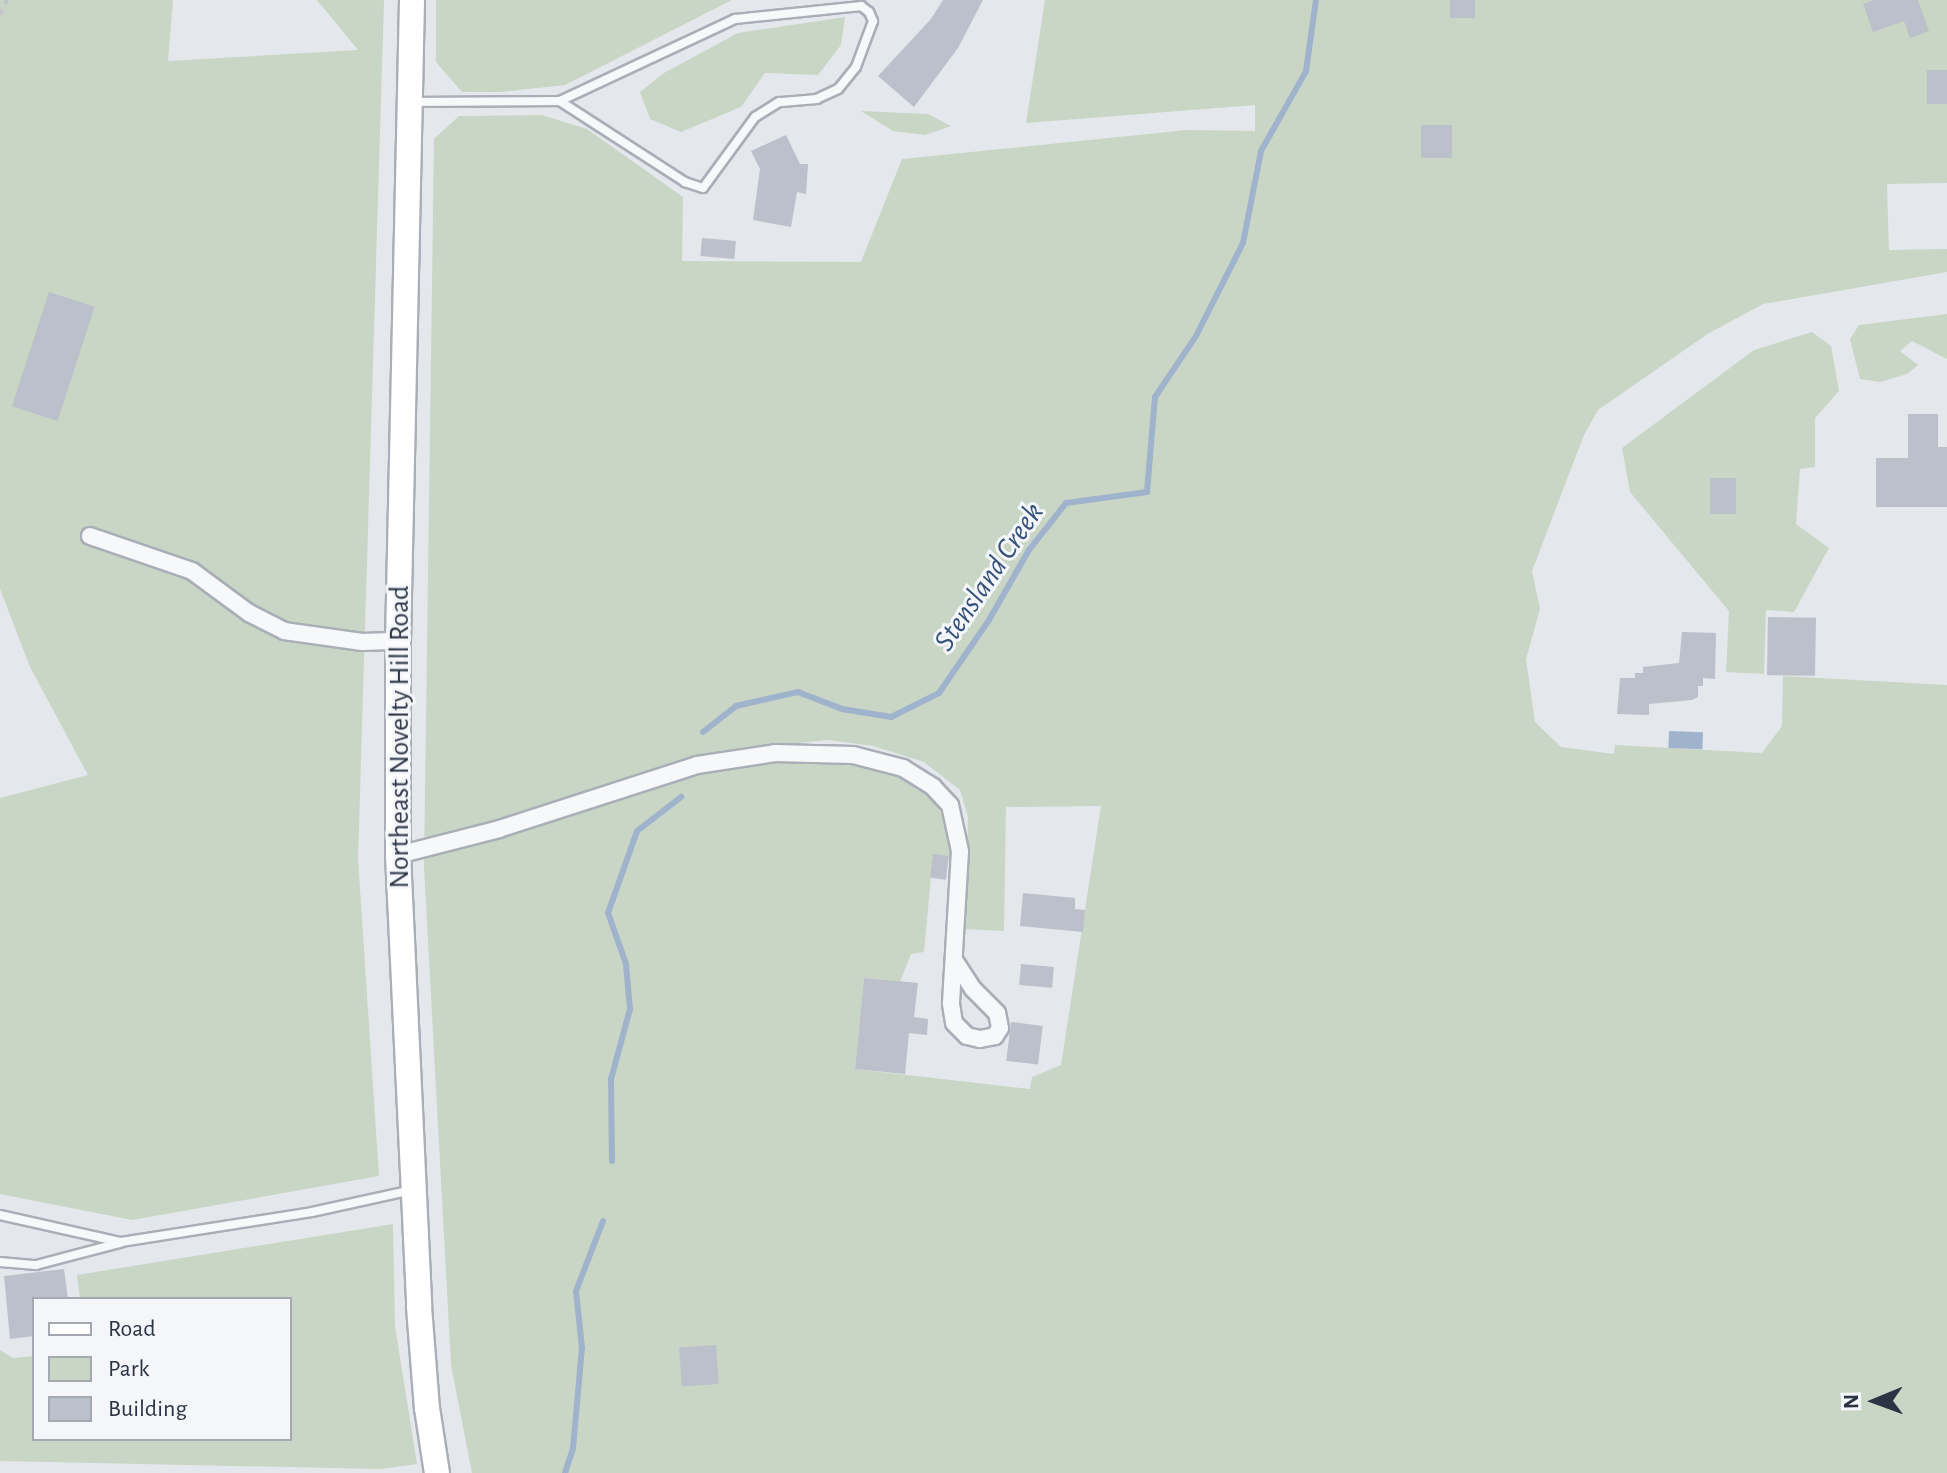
<!DOCTYPE html>
<style>
body{margin:0}
#map{position:relative;width:1947px;height:1473px;overflow:hidden;background:#e4e7ec;font-family:"Alegreya Sans",sans-serif}
div>[style]{position:absolute}
.green>*{inset:0;background:#c9d6c5}
.water>*{inset:0;background:#9fb4cc;transform-origin:0 0}
.stream>*{height:6px;margin:-3px;padding:0 3px;transform-origin:3px;border-radius:3px;background:#9fb4cc}
.building>*{inset:0;background:#bbc0ca;transform-origin:0 0}
.path>*{height:4px;margin-top:-2px;transform-origin:0;background:repeating-linear-gradient(90deg,#c2c5cb 0 6px,transparent 0 12px)}
.roads{filter:drop-shadow(2px 0 #a9aeb7) drop-shadow(-2px 0 #a9aeb7) drop-shadow(0 2px #a9aeb7) drop-shadow(0 -2px #a9aeb7)}
.service>*{height:8px;margin:-4px;padding:0 4px;transform-origin:4px;border-radius:4px;background:#f7f8fa}
.minor>*{height:16px;margin:-8px;padding:0 8px;transform-origin:8px;border-radius:8px;background:#f7f8fa}
.secondary>*{height:24px;margin:-12px;padding:0 12px;transform-origin:12px;border-radius:12px;background:#fff}
span{translate:-50% -50%;white-space:nowrap;text-align:center;line-height:1.15;-webkit-text-stroke:6px #f4f6f9;paint-order:stroke}
.street-label{font-size:28px;color:#2b3445}
.water-label{font-size:30px;color:#34527a;font-style:italic}
.legend{position:absolute;left:32px;top:1297px;width:260px;height:144px;box-sizing:border-box;background:#f4f6f9;border:2px solid #a4a8b1;margin:0;padding:10px 14px;list-style:none;font-size:24px;color:#2b3445}
.legend li{display:flex;align-items:center;gap:16px;height:40px}
.legend b{width:40px;border:2px solid #a4a8b1}
.north{position:absolute;left:1835px;top:1361px;width:80px;height:80px;-webkit-text-stroke:6px #f4f6f9;paint-order:stroke;rotate:269deg;font-size:22px;font-weight:700;line-height:32px;text-align:center;color:#2b3445}
.north::after{content:'';display:block;margin:auto;width:28px;height:36px;background:#2b3445;clip-path:polygon(50% 0,100% 100%,50% 72%,0 100%)}
</style>
<div id="map">
<div class="green">
<i style="clip-path:polygon(0 0,173px 0,168px 61px,358px 50px,317px 0,384px 0,358px 859px,379px 1176px,132px 1220px,0 1194px,0 798px,88px 775px,30px 667px,0 589px)"></i>
<i style="clip-path:polygon(436px 0,732px 0,565px 85px,502px 92px,462px 92px,436px 62px)"></i>
<i style="clip-path:polygon(evenodd,1045px 0,1947px 0,1947px 183px,1887px 184px,1889px 250px,1947px 249px,1947px 272px,1763px 304px,1709px 333px,1598px 410px,1584px 435px,1532px 571px,1540px 609px,1526px 659px,1535px 722px,1561px 747px,1614px 754px,1615px 745px,1762px 753px,1782px 726px,1783px 676px,1947px 685px,1947px 1473px,472px 1473px,451px 1365px,424px 867px,434px 139px,459px 116px,542px 115px,587px 129px,683px 197px,682px 261px,861px 262px,902px 159px,1187px 130px,1255px 131px,1255px 105px,1026px 123px,1045px 0,828px 740px,873px 746px,924px 762px,960px 790px,968px 817px,966px 929px,1004px 931px,1006px 807px,1101px 806px,1061px 1065px,1032px 1077px,1030px 1089px,855px 1069px,864px 978px,900px 982px,911px 954px,924px 952px,933px 855px,950px 856px,951px 843px,940px 811px,920px 784px,871px 766px,810px 757px,719px 767px,722px 751px,828px 740px)"></i>
<i style="clip-path:polygon(845px 17px,841px 45px,818px 75px,765px 73px,741px 107px,681px 132px,650px 119px,640px 92px,664px 73px,738px 33px)"></i>
<i style="clip-path:polygon(861px 111px,928px 114px,951px 126px,925px 135px,893px 131px)"></i>
<i style="clip-path:polygon(1947px 314px,1947px 359px,1912px 341px,1900px 351px,1918px 365px,1907px 374px,1880px 382px,1860px 379px,1850px 339px,1859px 325px)"></i>
<i style="clip-path:polygon(1812px 332px,1831px 346px,1839px 391px,1815px 418px,1815px 467px,1800px 469px,1796px 524px,1829px 548px,1794px 612px,1766px 610px,1764px 674px,1726px 672px,1729px 611px,1630px 492px,1622px 448px,1754px 350px)"></i>
<i style="clip-path:polygon(393px 1224px,395px 1326px,417px 1464px,380px 1469px,0 1461px,0 1350px,13px 1358px,34px 1356px,34px 1439px,290px 1439px,290px 1299px,80px 1299px,77px 1275px)"></i>
</div>
<div class="water">
<i style="left:1669px;top:731px;width:34px;height:17px;rotate:2deg"></i>
</div>
<div class="stream">
<i style="left:703px;top:732px;width:42px;rotate:-38.2deg"></i>
<i style="left:736px;top:706px;width:64px;rotate:-12.7deg"></i>
<i style="left:798px;top:692px;width:47px;rotate:21.1deg"></i>
<i style="left:842px;top:709px;width:50px;rotate:9.3deg"></i>
<i style="left:891px;top:717px;width:54px;rotate:-26.6deg"></i>
<i style="left:939px;top:693px;width:88px;rotate:-55.6deg"></i>
<i style="left:989px;top:620px;width:81px;rotate:-60.3deg"></i>
<i style="left:1029px;top:550px;width:60px;rotate:-51.8deg"></i>
<i style="left:1066px;top:503px;width:82px;rotate:-7.7deg"></i>
<i style="left:1147px;top:492px;width:95px;rotate:-85.2deg"></i>
<i style="left:1155px;top:397px;width:73px;rotate:-56.1deg"></i>
<i style="left:1196px;top:336px;width:104px;rotate:-63.2deg"></i>
<i style="left:1243px;top:243px;width:94px;rotate:-78.9deg"></i>
<i style="left:1261px;top:151px;width:92px;rotate:-60.6deg"></i>
<i style="left:1306px;top:71px;width:72px;rotate:-82deg"></i>
<i style="left:612px;top:1161px;width:82px;rotate:-90.7deg"></i>
<i style="left:611px;top:1079px;width:73px;rotate:-74.8deg"></i>
<i style="left:630px;top:1009px;width:45px;rotate:-95.1deg"></i>
<i style="left:626px;top:964px;width:54px;rotate:-109.4deg"></i>
<i style="left:608px;top:913px;width:87px;rotate:-70.5deg"></i>
<i style="left:637px;top:831px;width:56px;rotate:-37.7deg"></i>
<i style="left:565px;top:1473px;width:26px;rotate:-72deg"></i>
<i style="left:573px;top:1448px;width:100px;rotate:-84.9deg"></i>
<i style="left:582px;top:1348px;width:57px;rotate:-96deg"></i>
<i style="left:576px;top:1291px;width:75px;rotate:-68.9deg"></i>
</div>
<div class="building">
<i style="clip-path:polygon(943px 0,983px 0,958px 48px,914px 107px,878px 76px,931px 19px)"></i>
<i style="left:1450px;top:0;width:25px;height:18px"></i>
<i style="clip-path:polygon(1874px 0,1918px 0,1929px 31px,1910px 38px,1904px 21px,1873px 32px,1863px 4px)"></i>
<i style="left:1927px;top:70px;width:20px;height:34px"></i>
<i style="left:1421px;top:125px;width:31px;height:33px"></i>
<i style="clip-path:polygon(786px 135px,800px 164px,808px 164px,806px 194px,797px 192px,791px 227px,753px 220px,760px 169px,751px 151px)"></i>
<i style="left:702px;top:238px;width:34px;height:18px;rotate:5deg"></i>
<i style="left:49px;top:292px;width:48px;height:120px;rotate:18deg"></i>
<i style="clip-path:polygon(1908px 414px,1938px 414px,1938px 447px,1947px 447px,1947px 507px,1876px 507px,1876px 458px,1908px 458px)"></i>
<i style="left:1710px;top:478px;width:26px;height:36px"></i>
<i style="left:1768px;top:617px;width:48px;height:58px;rotate:1deg"></i>
<i style="clip-path:polygon(1682px 632px,1716px 633px,1715px 679px,1703px 678px,1703px 686px,1698px 686px,1698px 697px,1692px 700px,1649px 704px,1649px 715px,1617px 714px,1620px 678px,1635px 678px,1635px 673px,1643px 673px,1643px 667px,1679px 663px)"></i>
<i style="left:933px;top:854px;width:16px;height:24px;rotate:7deg"></i>
<i style="clip-path:polygon(1023px 893px,1075px 898px,1075px 909px,1085px 910px,1083px 932px,1020px 926px)"></i>
<i style="left:1021px;top:964px;width:33px;height:21px;rotate:5deg"></i>
<i style="clip-path:polygon(864px 978px,918px 983px,914px 1017px,928px 1019px,927px 1035px,909px 1033px,905px 1074px,855px 1069px)"></i>
<i style="left:1011px;top:1022px;width:32px;height:39px;rotate:7deg"></i>
<i style="clip-path:polygon(64px 1269px,68px 1299px,34px 1299px,34px 1336px,10px 1339px,4px 1276px)"></i>
<i style="left:716px;top:1345px;width:39px;height:37px;rotate:86deg"></i>
</div>
<div class="path">
<i style="left:0;top:15px;width:17px;rotate:-65deg"></i>
</div>
<div class="roads">
<div class="service">
<i style="left:413px;top:102px;width:147px;rotate:-0.4deg"></i>
<i style="left:560px;top:101px;width:193px;rotate:-25.1deg"></i>
<i style="left:735px;top:19px;width:127px;rotate:-5.9deg"></i>
<i style="left:861px;top:6px;width:10px;rotate:37deg"></i>
<i style="left:869px;top:12px;width:10px;rotate:66deg"></i>
<i style="left:873px;top:21px;width:49px;rotate:110.3deg"></i>
<i style="left:856px;top:67px;width:28px;rotate:129deg"></i>
<i style="left:838px;top:89px;width:23px;rotate:155deg"></i>
<i style="left:817px;top:99px;width:38px;rotate:175deg"></i>
<i style="left:779px;top:102px;width:28px;rotate:148deg"></i>
<i style="left:755px;top:117px;width:88px;rotate:126.2deg"></i>
<i style="left:703px;top:188px;width:19px;rotate:-162deg"></i>
<i style="left:685px;top:182px;width:149px;rotate:-147.1deg"></i>
<i style="left:0;top:1215px;width:124px;rotate:12.6deg"></i>
<i style="left:121px;top:1242px;width:193px;rotate:-8.9deg"></i>
<i style="left:312px;top:1212px;width:102px;rotate:-12.4deg"></i>
<i style="left:0;top:1262px;width:36px;rotate:5deg"></i>
<i style="left:36px;top:1265px;width:87px;rotate:-14.7deg"></i>
</div>
<div class="minor">
<i style="left:90px;top:536px;width:108px;rotate:18.9deg"></i>
<i style="left:192px;top:571px;width:71px;rotate:36.4deg"></i>
<i style="left:249px;top:613px;width:39px;rotate:27deg"></i>
<i style="left:284px;top:631px;width:79px;rotate:8deg"></i>
<i style="left:362px;top:642px;width:36px;rotate:-2deg"></i>
<i style="left:398px;top:855px;width:104px;rotate:-14.4deg"></i>
<i style="left:499px;top:829px;width:208px;rotate:-17.9deg"></i>
<i style="left:697px;top:765px;width:79px;rotate:-8.7deg"></i>
<i style="left:775px;top:753px;width:78px;rotate:1.5deg"></i>
<i style="left:853px;top:755px;width:52px;rotate:14.6deg"></i>
<i style="left:903px;top:768px;width:36px;rotate:32deg"></i>
<i style="left:933px;top:787px;width:25px;rotate:47deg"></i>
<i style="left:950px;top:805px;width:47px;rotate:77.7deg"></i>
<i style="left:960px;top:851px;width:153px;rotate:93.4deg"></i>
<i style="left:951px;top:1004px;width:19px;rotate:81deg"></i>
<i style="left:954px;top:1023px;width:18px;rotate:45deg"></i>
<i style="left:967px;top:1036px;width:13px;rotate:13deg"></i>
<i style="left:980px;top:1039px;width:15px;rotate:-11deg"></i>
<i style="left:995px;top:1036px;width:9px;rotate:-58deg"></i>
<i style="left:1000px;top:1028px;width:15px;rotate:-101deg"></i>
<i style="left:997px;top:1013px;width:34px;rotate:-135deg"></i>
<i style="left:973px;top:989px;width:33px;rotate:-123deg"></i>
</div>
<div class="secondary">
<i style="left:412px;top:0;width:641px;rotate:91.25deg"></i>
<i style="left:398px;top:641px;width:214px;rotate:90deg"></i>
<i style="left:398px;top:855px;width:452px;rotate:87.3deg"></i>
<i style="left:419px;top:1307px;width:101px;rotate:85.5deg"></i>
<i style="left:427px;top:1408px;width:66px;rotate:81.3deg"></i>
</div>
</div>
<div class="street-label">
<span style="left:400px;top:737px;rotate:-90deg">Northeast Novelty Hill Road</span>
</div>
<div class="water-label">
<span style="left:989px;top:577px;rotate:-56deg">Stensland Creek</span>
</div>
<ul class="legend">
<li><b style="height:10px;background:#fff"></b>Road</li>
<li><b style="height:22px;background:#c9d6c5"></b>Park</li>
<li><b style="height:22px;background:#bbc0ca"></b>Building</li>
</ul>
<div class="north">N</div>
</div>
